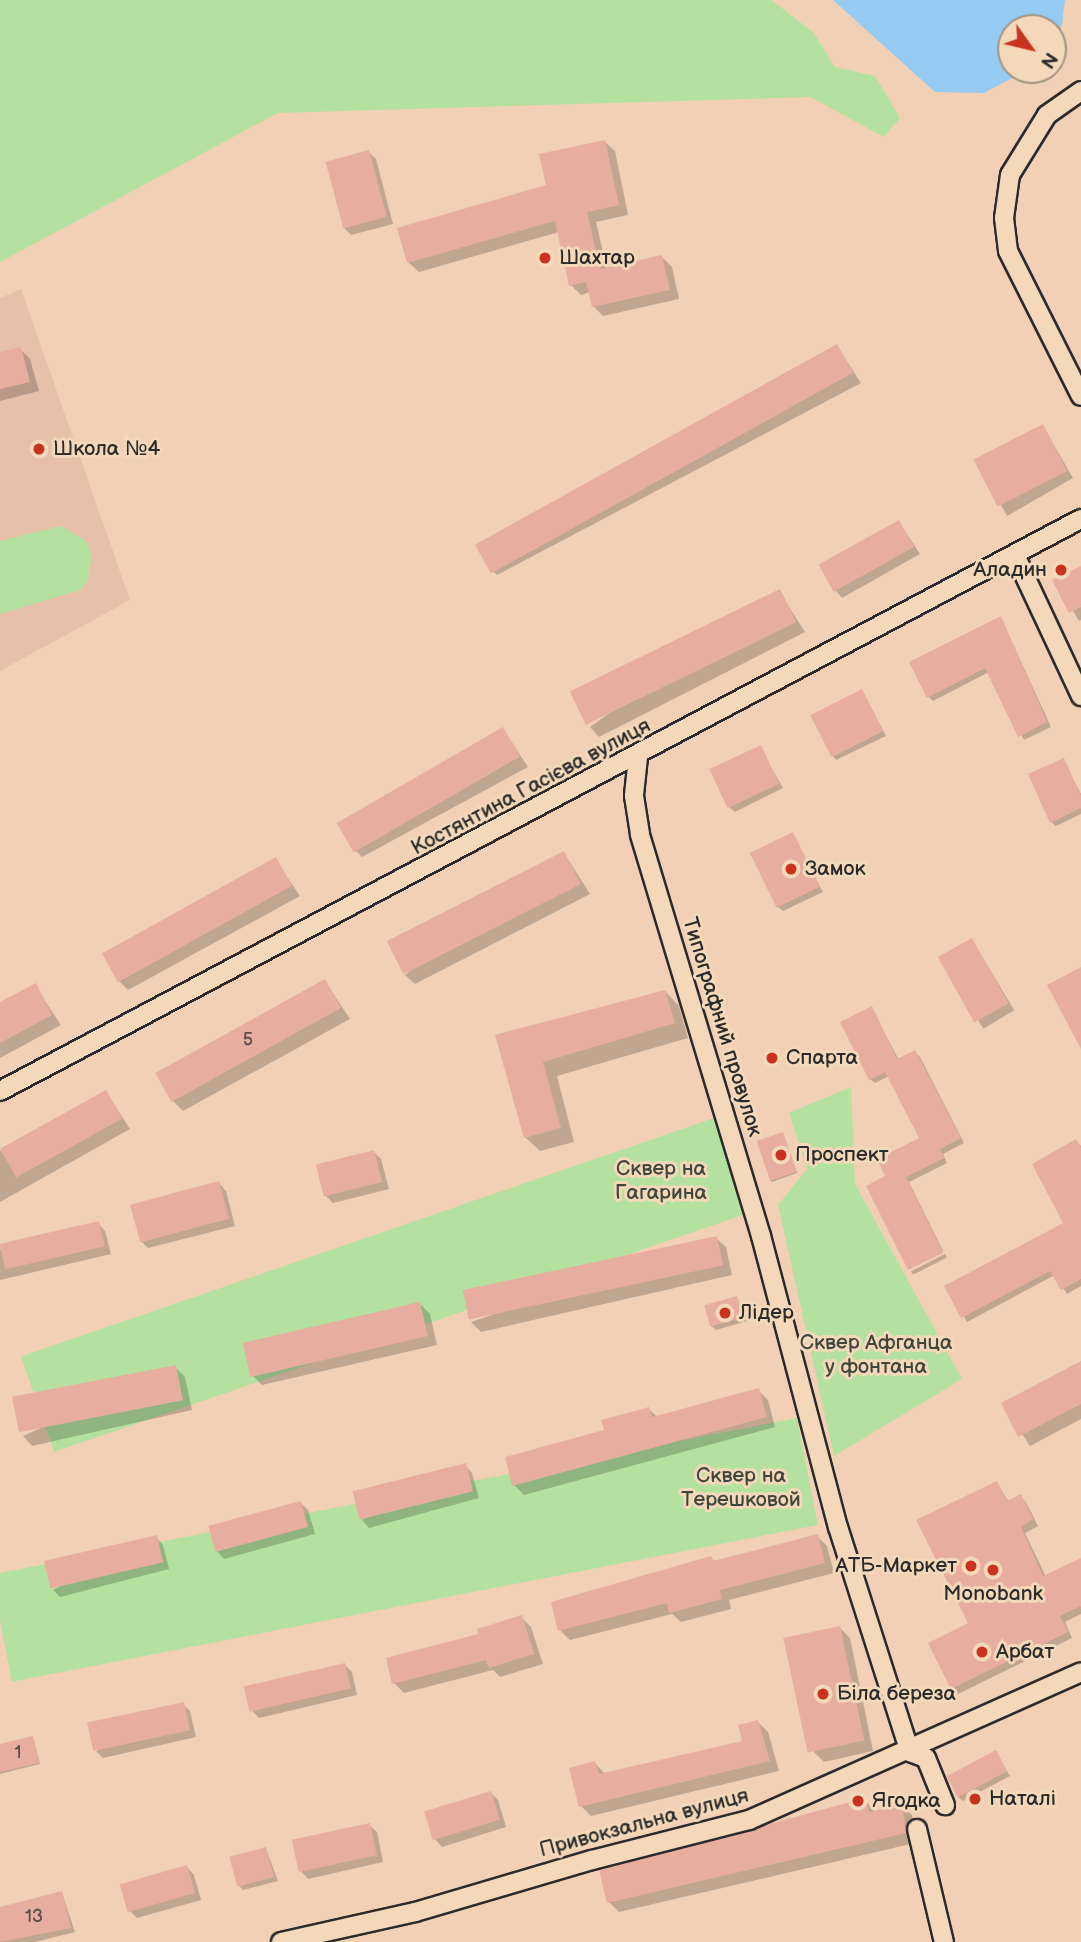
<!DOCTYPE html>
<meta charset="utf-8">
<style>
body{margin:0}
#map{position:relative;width:1081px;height:1942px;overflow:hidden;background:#f1d0b5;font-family:"Balsamiq Sans",sans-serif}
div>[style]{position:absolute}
.built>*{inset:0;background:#e6c0a9}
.green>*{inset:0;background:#b4e19f;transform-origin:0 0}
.water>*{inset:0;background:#95caf3}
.shadow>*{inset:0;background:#0003;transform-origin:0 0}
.building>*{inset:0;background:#e7ae9f;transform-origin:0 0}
.roads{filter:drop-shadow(2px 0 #2b2b2b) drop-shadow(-2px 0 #2b2b2b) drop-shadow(0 2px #2b2b2b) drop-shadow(0 -2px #2b2b2b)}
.minor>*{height:18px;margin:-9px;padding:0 9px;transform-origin:9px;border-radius:9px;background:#f3d8ba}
.dots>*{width:19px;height:19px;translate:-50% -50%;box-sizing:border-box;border:4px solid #f3d8ba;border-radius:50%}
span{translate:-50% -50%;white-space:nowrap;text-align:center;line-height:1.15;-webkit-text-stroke:6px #f3d8ba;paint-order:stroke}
.number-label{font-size:18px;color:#5a4c48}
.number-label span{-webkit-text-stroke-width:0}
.poi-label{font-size:21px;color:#2b2b2b}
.left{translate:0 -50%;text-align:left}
.right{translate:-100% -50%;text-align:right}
.street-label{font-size:21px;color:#2b2b2b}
.park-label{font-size:21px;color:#40463c}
.north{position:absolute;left:997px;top:14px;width:70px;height:70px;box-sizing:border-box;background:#f3d8ba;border:2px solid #a39381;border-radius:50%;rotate:124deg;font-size:19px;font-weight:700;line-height:28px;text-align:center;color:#2b2b2b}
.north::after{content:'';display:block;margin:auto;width:24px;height:32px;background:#c8321e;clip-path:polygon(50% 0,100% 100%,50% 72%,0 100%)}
</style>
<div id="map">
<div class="built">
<i style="clip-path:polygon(21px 289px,130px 600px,0 671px,0 298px)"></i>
</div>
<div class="green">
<i style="clip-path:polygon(0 0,771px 0,813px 32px,835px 67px,875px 76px,900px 118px,884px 137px,810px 97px,278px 113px,0 262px)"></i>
<i style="clip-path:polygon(61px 526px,86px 541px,92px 555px,88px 580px,80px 590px,0 614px,0 541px)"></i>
<i style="clip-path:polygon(851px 1087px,855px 1184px,962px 1379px,834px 1456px,778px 1205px,807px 1169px,789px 1113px)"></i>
<i style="left:717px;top:1117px;width:101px;height:736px;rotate:71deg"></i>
<i style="left:797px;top:1418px;width:109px;height:821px;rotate:79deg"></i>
</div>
<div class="water">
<i style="clip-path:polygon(833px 0,1065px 0,1062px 25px,1053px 40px,1053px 28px,1011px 28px,1011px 70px,1027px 70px,984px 93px,935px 92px)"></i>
</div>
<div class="shadow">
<i style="clip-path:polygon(605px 142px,615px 151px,628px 215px,596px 222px,607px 269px,662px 257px,672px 267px,679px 299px,603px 316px,593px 306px,590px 292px,581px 295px,571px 285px,559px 232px,419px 272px,409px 263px,399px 229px,548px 186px)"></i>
<i style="clip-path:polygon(369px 152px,376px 159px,393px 224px,351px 235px,344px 228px)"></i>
<i style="clip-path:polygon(837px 346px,861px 383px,497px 575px,487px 565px)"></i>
<i style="clip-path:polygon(20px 349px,30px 359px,39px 391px,0 401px,0 354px)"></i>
<i style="left:1043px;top:426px;width:60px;height:76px;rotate:60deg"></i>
<i style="clip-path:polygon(899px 522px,920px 554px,842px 598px,835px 590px)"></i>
<i style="clip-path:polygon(1081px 568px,1081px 620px,1079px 621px,1055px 581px)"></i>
<i style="clip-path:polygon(779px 591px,805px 632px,599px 737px,590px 727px)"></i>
<i style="clip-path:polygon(1001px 618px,1051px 727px,1024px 740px,989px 672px,933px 701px,928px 696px)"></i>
<i style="clip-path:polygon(862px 691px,886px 736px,836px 760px,832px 755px)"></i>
<i style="clip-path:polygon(503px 729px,528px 767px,362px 857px,352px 847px)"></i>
<i style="clip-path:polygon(760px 748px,783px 788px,735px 812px,730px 808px)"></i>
<i style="clip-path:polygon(1063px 760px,1081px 794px,1081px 814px,1056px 826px,1051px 822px)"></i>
<i style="clip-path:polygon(793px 834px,823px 892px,783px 911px,778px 907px)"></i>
<i style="clip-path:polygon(564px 853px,590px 894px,415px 984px,405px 975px)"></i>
<i style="clip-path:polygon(275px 859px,300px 896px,128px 990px,118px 980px)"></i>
<i style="left:972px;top:940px;width:82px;height:36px;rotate:59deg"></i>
<i style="clip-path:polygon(325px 981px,350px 1019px,183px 1111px,173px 1101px,158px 1073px)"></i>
<i style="clip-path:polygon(35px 986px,61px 1025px,0 1058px,0 1004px)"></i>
<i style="clip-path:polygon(665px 991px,679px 1006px,688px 1038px,557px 1076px,574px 1142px,540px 1151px,525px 1137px,497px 1036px)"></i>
<i style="clip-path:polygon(871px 1008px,899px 1060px,915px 1052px,920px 1057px,964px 1143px,943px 1154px,947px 1163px,909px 1182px,943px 1251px,909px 1268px,888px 1176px,922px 1139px,889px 1076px,875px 1083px,870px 1079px)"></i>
<i style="clip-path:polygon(106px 1092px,130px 1129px,0 1202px,0 1151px)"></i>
<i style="clip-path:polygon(783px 1134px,797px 1173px,772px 1182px,770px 1180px)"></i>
<i style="clip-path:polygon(1076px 1141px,1081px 1146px,1081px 1286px,1067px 1294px,1055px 1275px,967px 1322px,947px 1287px,1065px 1224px)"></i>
<i style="clip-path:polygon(374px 1152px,381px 1159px,389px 1189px,333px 1203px,326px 1196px)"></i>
<i style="clip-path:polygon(219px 1183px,226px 1191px,235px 1226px,148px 1248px,141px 1241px)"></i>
<i style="clip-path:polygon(98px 1223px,105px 1231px,111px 1254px,0 1280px,0 1249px)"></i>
<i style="clip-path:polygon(716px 1238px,726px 1247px,732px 1275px,481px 1332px,471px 1322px)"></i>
<i style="left:945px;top:1254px;width:4px;height:38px;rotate:63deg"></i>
<i style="clip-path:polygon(737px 1298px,747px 1321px,716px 1330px,711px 1326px)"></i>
<i style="clip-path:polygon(420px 1304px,430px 1314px,437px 1345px,262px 1385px,252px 1375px)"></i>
<i style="clip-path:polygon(1081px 1363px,1081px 1419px,1030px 1446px,1003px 1404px)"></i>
<i style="clip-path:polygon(175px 1367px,185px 1377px,192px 1410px,32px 1446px,23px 1436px)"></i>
<i style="clip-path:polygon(758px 1390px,768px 1400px,775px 1427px,524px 1495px,514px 1485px,649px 1409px,657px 1417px)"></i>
<i style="clip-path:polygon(465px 1465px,472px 1473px,479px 1498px,369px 1528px,362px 1520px)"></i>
<i style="clip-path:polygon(997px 1483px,1009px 1502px,1020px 1496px,1026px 1502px,1038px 1526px,1025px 1533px,1046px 1577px,1081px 1560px,1081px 1614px,1065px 1622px,1072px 1638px,958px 1694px,952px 1688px,971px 1624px)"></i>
<i style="clip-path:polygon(301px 1503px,308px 1510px,315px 1534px,224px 1559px,217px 1551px)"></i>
<i style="clip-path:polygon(817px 1536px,827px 1546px,834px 1573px,729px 1600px,731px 1609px,681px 1622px,672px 1614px,570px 1640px,560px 1630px,711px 1558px,715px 1562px)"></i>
<i style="clip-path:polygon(156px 1537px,163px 1545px,169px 1569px,60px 1597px,53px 1590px)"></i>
<i style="clip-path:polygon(521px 1617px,531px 1627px,543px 1664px,500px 1677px,493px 1670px,404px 1693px,394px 1683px)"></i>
<i style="clip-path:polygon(840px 1628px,850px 1638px,873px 1751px,824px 1762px,814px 1752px)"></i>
<i style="clip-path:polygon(345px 1665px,352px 1672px,357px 1695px,259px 1718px,252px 1711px)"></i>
<i style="clip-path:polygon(183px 1704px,190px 1711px,196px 1737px,103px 1758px,96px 1751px)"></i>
<i style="clip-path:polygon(758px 1722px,768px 1732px,779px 1771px,591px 1816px,581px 1806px,595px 1763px,605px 1774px,744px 1742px)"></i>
<i style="clip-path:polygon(34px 1740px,40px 1764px,0 1774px,0 1746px)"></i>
<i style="clip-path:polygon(995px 1752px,1010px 1776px,963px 1801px,958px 1797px)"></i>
<i style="clip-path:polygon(491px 1793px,498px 1800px,506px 1827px,442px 1847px,435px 1839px)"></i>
<i style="clip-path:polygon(865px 1800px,875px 1812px,902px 1806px,912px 1815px,915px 1843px,619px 1912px,609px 1902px)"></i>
<i style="clip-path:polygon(369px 1825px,377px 1832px,383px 1862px,308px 1879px,301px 1871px)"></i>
<i style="clip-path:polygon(266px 1849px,278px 1881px,243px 1890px,239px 1886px)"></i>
<i style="clip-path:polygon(187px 1867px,194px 1875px,201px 1900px,137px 1918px,129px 1910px)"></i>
<i style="clip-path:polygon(62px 1893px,75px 1932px,35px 1942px,0 1942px,0 1908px)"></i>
</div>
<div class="building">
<i style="clip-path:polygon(605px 140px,619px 205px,587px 212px,600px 269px,662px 255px,670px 290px,592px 307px,586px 282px,569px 286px,555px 221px,407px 263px,397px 228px,546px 185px,539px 154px)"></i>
<i style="left:369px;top:150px;width:69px;height:45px;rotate:75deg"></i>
<i style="left:837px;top:344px;width:33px;height:414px;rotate:61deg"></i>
<i style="clip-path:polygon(21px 347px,30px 382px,0 389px,0 352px)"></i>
<i style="left:1043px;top:424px;width:53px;height:78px;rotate:63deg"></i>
<i style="left:899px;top:520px;width:31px;height:92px;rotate:61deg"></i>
<i style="clip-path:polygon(1081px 566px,1081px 607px,1069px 613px,1052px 580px)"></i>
<i style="left:780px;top:589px;width:37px;height:234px;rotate:64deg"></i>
<i style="clip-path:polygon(1001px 616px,1047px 722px,1018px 737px,985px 668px,927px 698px,909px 662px)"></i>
<i style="left:862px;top:689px;width:47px;height:58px;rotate:63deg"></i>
<i style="left:503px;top:727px;width:34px;height:192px;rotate:60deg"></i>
<i style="left:761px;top:745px;width:43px;height:57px;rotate:65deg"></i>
<i style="clip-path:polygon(1064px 758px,1081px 796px,1081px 808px,1050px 823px,1028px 774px)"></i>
<i style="left:793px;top:832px;width:61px;height:48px;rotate:64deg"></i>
<i style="left:564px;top:851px;width:37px;height:199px;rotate:63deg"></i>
<i style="left:276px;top:857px;width:33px;height:199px;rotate:61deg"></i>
<i style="left:972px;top:938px;width:75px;height:39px;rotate:61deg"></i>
<i style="clip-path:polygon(1081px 967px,1081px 1049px,1047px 985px)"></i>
<i style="left:325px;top:979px;width:33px;height:194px;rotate:61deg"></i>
<i style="clip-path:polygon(36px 983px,52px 1015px,0 1043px,0 1002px)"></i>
<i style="clip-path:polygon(665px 990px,675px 1023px,543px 1062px,561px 1128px,524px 1138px,495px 1035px)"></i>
<i style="clip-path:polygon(872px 1006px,897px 1059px,915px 1050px,961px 1138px,940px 1149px,944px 1158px,906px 1177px,943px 1253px,908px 1270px,866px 1186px,885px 1176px,877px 1159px,919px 1138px,885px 1072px,869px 1080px,840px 1022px)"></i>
<i style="left:106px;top:1090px;width:33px;height:121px;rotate:61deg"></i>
<i style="left:783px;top:1132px;width:42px;height:28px;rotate:71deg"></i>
<i style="clip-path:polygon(1076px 1139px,1081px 1148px,1081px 1279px,1061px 1290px,1050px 1271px,961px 1318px,944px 1286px,1063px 1223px,1032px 1164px)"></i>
<i style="left:374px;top:1150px;width:33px;height:60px;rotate:76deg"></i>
<i style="left:219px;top:1181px;width:39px;height:92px;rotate:75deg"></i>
<i style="left:99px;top:1221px;width:26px;height:102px;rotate:77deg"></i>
<i style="left:717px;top:1236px;width:30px;height:260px;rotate:78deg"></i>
<i style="left:737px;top:1296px;width:22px;height:34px;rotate:74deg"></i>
<i style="left:420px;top:1302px;width:35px;height:182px;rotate:77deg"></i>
<i style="clip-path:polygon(1081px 1361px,1081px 1404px,1018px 1437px,1001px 1403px)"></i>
<i style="left:176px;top:1365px;width:36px;height:167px;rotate:79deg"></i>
<i style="clip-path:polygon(759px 1388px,767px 1417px,512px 1486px,505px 1457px,604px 1430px,601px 1420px,649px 1407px,652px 1417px)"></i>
<i style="left:466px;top:1463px;width:29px;height:117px;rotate:76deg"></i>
<i style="clip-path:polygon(997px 1481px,1007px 1501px,1021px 1494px,1033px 1519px,1021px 1527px,1043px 1576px,1081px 1558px,1081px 1606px,1060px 1616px,1068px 1632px,951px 1689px,928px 1643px,968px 1623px,916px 1520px)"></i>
<i style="left:301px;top:1501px;width:27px;height:96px;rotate:75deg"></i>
<i style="clip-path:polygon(818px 1534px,825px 1563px,720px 1590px,722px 1599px,669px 1613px,667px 1603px,558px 1631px,551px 1602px,711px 1556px,713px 1561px)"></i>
<i style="left:157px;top:1535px;width:28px;height:116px;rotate:77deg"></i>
<i style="clip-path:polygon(522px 1615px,534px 1654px,489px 1668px,486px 1660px,392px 1684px,386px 1658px,478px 1634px,477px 1629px)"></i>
<i style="left:840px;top:1626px;width:117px;height:58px;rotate:78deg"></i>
<i style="left:345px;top:1663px;width:26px;height:104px;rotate:77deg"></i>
<i style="left:184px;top:1702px;width:29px;height:99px;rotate:78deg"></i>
<i style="clip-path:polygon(758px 1720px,770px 1761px,579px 1807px,569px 1768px,595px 1761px,599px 1774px,742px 1741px,738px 1725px)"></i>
<i style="clip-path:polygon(33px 1736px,39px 1763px,0 1772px,0 1744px)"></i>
<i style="left:996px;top:1750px;width:24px;height:56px;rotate:62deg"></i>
<i style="left:491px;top:1791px;width:30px;height:70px;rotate:73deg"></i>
<i style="clip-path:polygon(865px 1798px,869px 1812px,902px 1804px,906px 1833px,607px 1903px,599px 1870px)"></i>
<i style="left:370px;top:1823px;width:33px;height:80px;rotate:78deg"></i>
<i style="left:266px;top:1847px;width:31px;height:38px;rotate:75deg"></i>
<i style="left:187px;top:1865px;width:29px;height:70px;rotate:74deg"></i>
<i style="clip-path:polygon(62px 1891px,71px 1928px,0 1942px,0 1907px)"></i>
</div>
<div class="roads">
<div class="minor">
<i style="left:1081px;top:91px;width:42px;rotate:144.8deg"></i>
<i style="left:1047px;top:115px;width:70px;rotate:121.7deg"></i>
<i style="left:1010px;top:175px;width:43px;rotate:97.9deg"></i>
<i style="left:1004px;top:218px;width:33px;rotate:83deg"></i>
<i style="left:1008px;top:251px;width:162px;rotate:63.3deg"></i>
<i style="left:1015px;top:555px;width:156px;rotate:64.9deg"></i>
<i style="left:638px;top:757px;width:39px;rotate:96deg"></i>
<i style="left:634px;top:796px;width:39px;rotate:81deg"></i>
<i style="left:640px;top:835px;width:419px;rotate:73.2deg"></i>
<i style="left:761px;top:1236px;width:301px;rotate:75.2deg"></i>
<i style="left:838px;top:1527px;width:236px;rotate:72.3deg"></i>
<i style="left:910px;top:1752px;width:17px;rotate:21deg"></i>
<i style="left:926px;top:1758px;width:51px;rotate:68deg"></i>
<i style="left:0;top:1091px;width:1223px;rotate:-27.89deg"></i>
<i style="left:917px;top:1829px;width:116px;rotate:76.6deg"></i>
<i style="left:281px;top:1942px;width:137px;rotate:-12.6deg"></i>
<i style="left:415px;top:1912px;width:184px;rotate:-16.4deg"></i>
<i style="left:592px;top:1860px;width:162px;rotate:-14.3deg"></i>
<i style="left:749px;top:1820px;width:363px;rotate:-24deg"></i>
</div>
</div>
<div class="dots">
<i style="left:545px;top:258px;background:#c8321e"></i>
<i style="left:39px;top:449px;background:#c8321e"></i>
<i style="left:1061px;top:570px;background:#c8321e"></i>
<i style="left:791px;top:869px;background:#c8321e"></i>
<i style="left:772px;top:1058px;background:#c8321e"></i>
<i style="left:781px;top:1155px;background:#c8321e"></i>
<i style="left:725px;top:1313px;background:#c8321e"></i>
<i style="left:971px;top:1566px;background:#c8321e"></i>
<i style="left:993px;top:1570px;background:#c8321e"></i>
<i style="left:982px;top:1652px;background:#c8321e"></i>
<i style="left:823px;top:1694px;background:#c8321e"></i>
<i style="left:975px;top:1799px;background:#c8321e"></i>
<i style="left:858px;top:1801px;background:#c8321e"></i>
</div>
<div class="number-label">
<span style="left:248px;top:1040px">5</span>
<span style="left:18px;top:1753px">1</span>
<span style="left:34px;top:1917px">13</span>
</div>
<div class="poi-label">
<span class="left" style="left:559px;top:258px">Шахтар</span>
<span class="left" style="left:53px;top:449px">Школа №4</span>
<span class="right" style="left:1047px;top:570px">Аладин</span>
<span class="left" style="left:805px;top:869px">Замок</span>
<span class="left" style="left:786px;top:1058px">Спарта</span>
<span class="left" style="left:795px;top:1155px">Проспект</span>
<span class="left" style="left:739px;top:1313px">Лідер</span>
<span class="right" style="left:957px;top:1566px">АТБ-Маркет</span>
<span style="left:993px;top:1594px">Monobank</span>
<span class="left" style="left:996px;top:1652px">Арбат</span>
<span class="left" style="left:837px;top:1694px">Біла береза</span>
<span class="left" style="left:989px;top:1799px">Наталі</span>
<span class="left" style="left:872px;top:1801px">Ягодка</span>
</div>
<div class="street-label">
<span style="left:531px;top:787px;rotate:-28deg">Костянтина Гасієва вулиця</span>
<span style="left:722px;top:1027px;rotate:73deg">Типографний провулок</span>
<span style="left:644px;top:1823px;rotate:-15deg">Привокзальна вулиця</span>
</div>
<div class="park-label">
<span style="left:661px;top:1181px">Сквер на<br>Гагарина</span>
<span style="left:876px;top:1355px">Сквер Афганца<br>у фонтана</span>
<span style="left:741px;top:1488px">Сквер на<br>Терешковой</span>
</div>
<div class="north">N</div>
</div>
